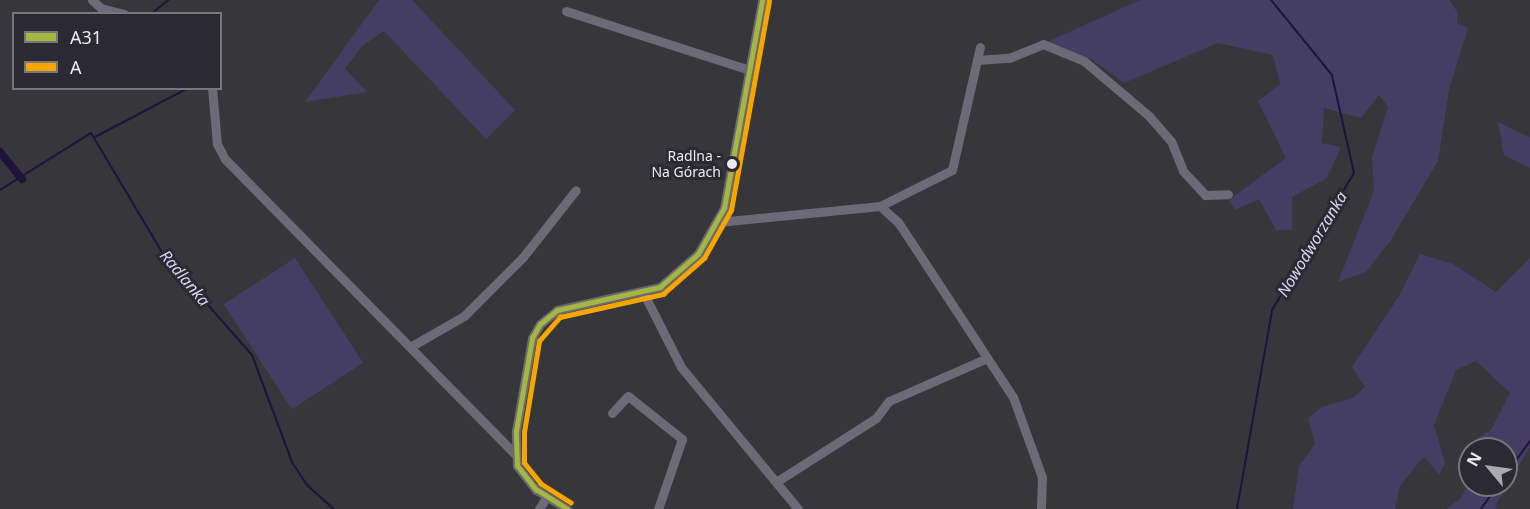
<!DOCTYPE html>
<meta charset="utf-8">
<style>
body{margin:0}
#map{position:relative;width:1530px;height:509px;overflow:hidden;background:#36363b;font-family:"Noto Sans",sans-serif}
div>[style]{position:absolute}
.green>*{inset:0;background:#453e64;transform-origin:0 0}
.stream>*{height:2px;margin:-1px;padding:0 1px;transform-origin:1px;border-radius:1px;background:#1f133c}
.canal>*{height:8px;margin:-4px;padding:0 4px;transform-origin:4px;border-radius:4px;background:#1f133c}
.minor>*{height:9px;margin:-4.5px;padding:0 4.5px;transform-origin:4.5px;border-radius:4.5px;background:#6c6a76}
.bus-1>*{height:4.5px;margin:-2.25px;padding:0 2.25px;transform-origin:2.25px;border-radius:2.25px;background:#a4b741}
.bus-2>*{height:4.5px;margin:-2.25px;padding:0 2.25px;transform-origin:2.25px;border-radius:2.25px;background:#f7a600}
.dots>*{width:16px;height:16px;translate:-50% -50%;box-sizing:border-box;border:3px solid #2b2a32;border-radius:50%}
span{translate:-50% -50%;white-space:nowrap;text-align:center;line-height:1.15;-webkit-text-stroke:6px #2b2a32;paint-order:stroke}
.bus-label{font-size:14px;color:#e9e9ee}
.right{translate:-100% -50%;text-align:right}
.water-label{font-size:16px;color:#d7d3f3;font-style:italic}
.legend{position:absolute;left:12px;top:12px;width:210px;height:78px;box-sizing:border-box;background:#2b2a32;border:2px solid #77767d;margin:0;padding:8px 10px;list-style:none;font-size:18px;color:#e9e9ee}
.legend li{display:flex;align-items:center;gap:12px;height:30px}
.legend b{width:30px;border:2px solid #77767d}
.north{position:absolute;left:1458px;top:437px;width:60px;height:60px;box-sizing:border-box;background:#2b2a32;border:2px solid #77767d;border-radius:50%;rotate:299deg;font-size:16px;font-weight:700;line-height:24px;text-align:center;color:#e9e9ee}
.north::after{content:'';display:block;margin:auto;width:21px;height:27px;background:#aaaaaf;clip-path:polygon(50% 0,100% 100%,50% 72%,0 100%)}
</style>
<div id="map">
<div class="green">
<i style="clip-path:polygon(379px 0,412px 0,515px 110px,486px 139px,384px 31px,362px 46px,345px 69px,367px 92px,305px 102px)"></i>
<i style="clip-path:polygon(1140px 0,1449px 0,1458px 13px,1457px 23px,1468px 28px,1449px 90px,1438px 161px,1391px 240px,1366px 272px,1338px 282px,1374px 191px,1372px 158px,1388px 107px,1379px 95px,1361px 118px,1324px 108px,1322px 143px,1341px 147px,1327px 178px,1292px 197px,1292px 230px,1276px 230px,1259px 199px,1235px 210px,1229px 200px,1286px 158px,1258px 101px,1280px 84px,1273px 55px,1218px 43px,1124px 83px,1091px 59px,1043px 44px)"></i>
<i style="clip-path:polygon(1498px 122px,1530px 137px,1530px 168px,1504px 155px)"></i>
<i style="clip-path:polygon(1420px 254px,1453px 264px,1496px 292px,1530px 258px,1530px 447px,1495px 506px,1497px 509px,1446px 509px,1461px 498px,1470px 480px,1470px 485px,1506px 485px,1506px 449px,1472px 449px,1470px 443px,1491px 430px,1510px 393px,1476px 361px,1456px 370px,1434px 425px,1445px 463px,1439px 475px,1424px 456px,1400px 486px,1395px 509px,1293px 509px,1299px 466px,1315px 444px,1308px 418px,1322px 407px,1353px 398px,1365px 387px,1352px 367px,1399px 296px)"></i>
<i style="left:295px;top:258px;width:125px;height:85px;rotate:57deg"></i>
</div>
<div class="stream">
<i style="left:151px;top:14px;width:22px;rotate:-39deg"></i>
<i style="left:95px;top:137px;width:105px;rotate:-27.8deg"></i>
<i style="left:0;top:190px;width:107px;rotate:-32.1deg"></i>
<i style="left:91px;top:133px;width:141px;rotate:59.2deg"></i>
<i style="left:163px;top:254px;width:135px;rotate:48.6deg"></i>
<i style="left:252px;top:355px;width:114px;rotate:69.5deg"></i>
<i style="left:292px;top:462px;width:27px;rotate:57deg"></i>
<i style="left:307px;top:485px;width:36px;rotate:42deg"></i>
<i style="left:1506px;top:474px;width:41px;rotate:-54deg"></i>
<i style="left:1237px;top:509px;width:202px;rotate:-80deg"></i>
<i style="left:1272px;top:310px;width:160px;rotate:-59.1deg"></i>
<i style="left:1354px;top:173px;width:100px;rotate:-102.7deg"></i>
<i style="left:1332px;top:75px;width:97px;rotate:-129.1deg"></i>
<i style="left:1481px;top:509px;width:29px;rotate:-55deg"></i>
</div>
<div class="canal">
<i style="left:0;top:152px;width:35px;rotate:51deg"></i>
</div>
<div class="minor">
<i style="left:92px;top:0;width:12px;rotate:42deg"></i>
<i style="left:101px;top:8px;width:24px;rotate:15deg"></i>
<i style="left:566px;top:11px;width:193px;rotate:17.8deg"></i>
<i style="left:977px;top:60px;width:32px;rotate:-4deg"></i>
<i style="left:1009px;top:58px;width:37px;rotate:-22deg"></i>
<i style="left:1043px;top:44px;width:44px;rotate:22.5deg"></i>
<i style="left:1084px;top:61px;width:85px;rotate:40.2deg"></i>
<i style="left:1149px;top:116px;width:33px;rotate:49deg"></i>
<i style="left:1171px;top:141px;width:32px;rotate:68deg"></i>
<i style="left:1183px;top:171px;width:33px;rotate:47deg"></i>
<i style="left:1205px;top:195px;width:23px;rotate:-2deg"></i>
<i style="left:212px;top:88px;width:56px;rotate:84.9deg"></i>
<i style="left:217px;top:144px;width:17px;rotate:62deg"></i>
<i style="left:225px;top:159px;width:415px;rotate:45.5deg"></i>
<i style="left:880px;top:206px;width:24px;rotate:42deg"></i>
<i style="left:898px;top:222px;width:209px;rotate:56.7deg"></i>
<i style="left:1013px;top:397px;width:85px;rotate:70.1deg"></i>
<i style="left:1042px;top:477px;width:32px;rotate:92deg"></i>
<i style="left:718px;top:222px;width:163px;rotate:-5.6deg"></i>
<i style="left:880px;top:206px;width:80px;rotate:-26.6deg"></i>
<i style="left:952px;top:170px;width:126px;rotate:-77.2deg"></i>
<i style="left:643px;top:292px;width:84px;rotate:63.1deg"></i>
<i style="left:681px;top:367px;width:184px;rotate:50.5deg"></i>
<i style="left:410px;top:347px;width:62px;rotate:-29.9deg"></i>
<i style="left:464px;top:316px;width:83px;rotate:-45deg"></i>
<i style="left:523px;top:257px;width:85px;rotate:-51.7deg"></i>
<i style="left:612px;top:413px;width:23px;rotate:-47deg"></i>
<i style="left:628px;top:396px;width:69px;rotate:38.5deg"></i>
<i style="left:682px;top:439px;width:74px;rotate:108.9deg"></i>
<i style="left:776px;top:482px;width:119px;rotate:-32.6deg"></i>
<i style="left:876px;top:418px;width:21px;rotate:-53deg"></i>
<i style="left:889px;top:401px;width:105px;rotate:-23.6deg"></i>
<i style="left:539px;top:509px;width:13px;rotate:-58deg"></i>
<i style="left:567px;top:509px;width:36px;rotate:-148deg"></i>
<i style="left:536px;top:490px;width:31px;rotate:-128deg"></i>
<i style="left:517px;top:466px;width:35px;rotate:-92deg"></i>
<i style="left:516px;top:431px;width:94px;rotate:-80.2deg"></i>
<i style="left:532px;top:338px;width:16px;rotate:-60deg"></i>
<i style="left:540px;top:324px;width:22px;rotate:-39deg"></i>
<i style="left:557px;top:310px;width:106px;rotate:-12.6deg"></i>
<i style="left:660px;top:287px;width:50px;rotate:-41deg"></i>
<i style="left:698px;top:254px;width:53px;rotate:-60.5deg"></i>
<i style="left:724px;top:208px;width:211px;rotate:-79.6deg"></i>
</div>
<div class="bus-1">
<i style="left:567px;top:509px;width:36px;rotate:-148deg"></i>
<i style="left:536px;top:490px;width:31px;rotate:-128deg"></i>
<i style="left:517px;top:466px;width:35px;rotate:-92deg"></i>
<i style="left:516px;top:431px;width:94px;rotate:-80.2deg"></i>
<i style="left:532px;top:338px;width:16px;rotate:-60deg"></i>
<i style="left:540px;top:324px;width:22px;rotate:-39deg"></i>
<i style="left:557px;top:310px;width:106px;rotate:-12.6deg"></i>
<i style="left:660px;top:287px;width:50px;rotate:-41deg"></i>
<i style="left:698px;top:254px;width:53px;rotate:-60.5deg"></i>
<i style="left:724px;top:208px;width:211px;rotate:-79.6deg"></i>
</div>
<div class="bus-2">
<i style="left:571px;top:503px;width:36px;rotate:-148deg"></i>
<i style="left:541px;top:484px;width:27px;rotate:-129deg"></i>
<i style="left:524px;top:463px;width:31px;rotate:-90deg"></i>
<i style="left:524px;top:432px;width:92px;rotate:-80.6deg"></i>
<i style="left:539px;top:341px;width:32px;rotate:-49deg"></i>
<i style="left:560px;top:317px;width:106px;rotate:-12.6deg"></i>
<i style="left:663px;top:294px;width:55px;rotate:-41.3deg"></i>
<i style="left:704px;top:258px;width:55px;rotate:-60.6deg"></i>
<i style="left:731px;top:210px;width:212px;rotate:-79.7deg"></i>
</div>
<div class="dots">
<i style="left:732px;top:164px;background:#e9e9ee"></i>
</div>
<div class="bus-label">
<span class="right" style="left:721px;top:164px">Radlna -<br>Na Górach</span>
</div>
<div class="water-label">
<span style="left:1312px;top:244px;rotate:-59deg">Nowodworzanka</span>
<span style="left:185px;top:278px;rotate:50deg">Radlanka</span>
</div>
<ul class="legend">
<li><b style="height:8px;background:#a4b741"></b>A31</li>
<li><b style="height:8px;background:#f7a600"></b>A</li>
</ul>
<div class="north">N</div>
</div>
